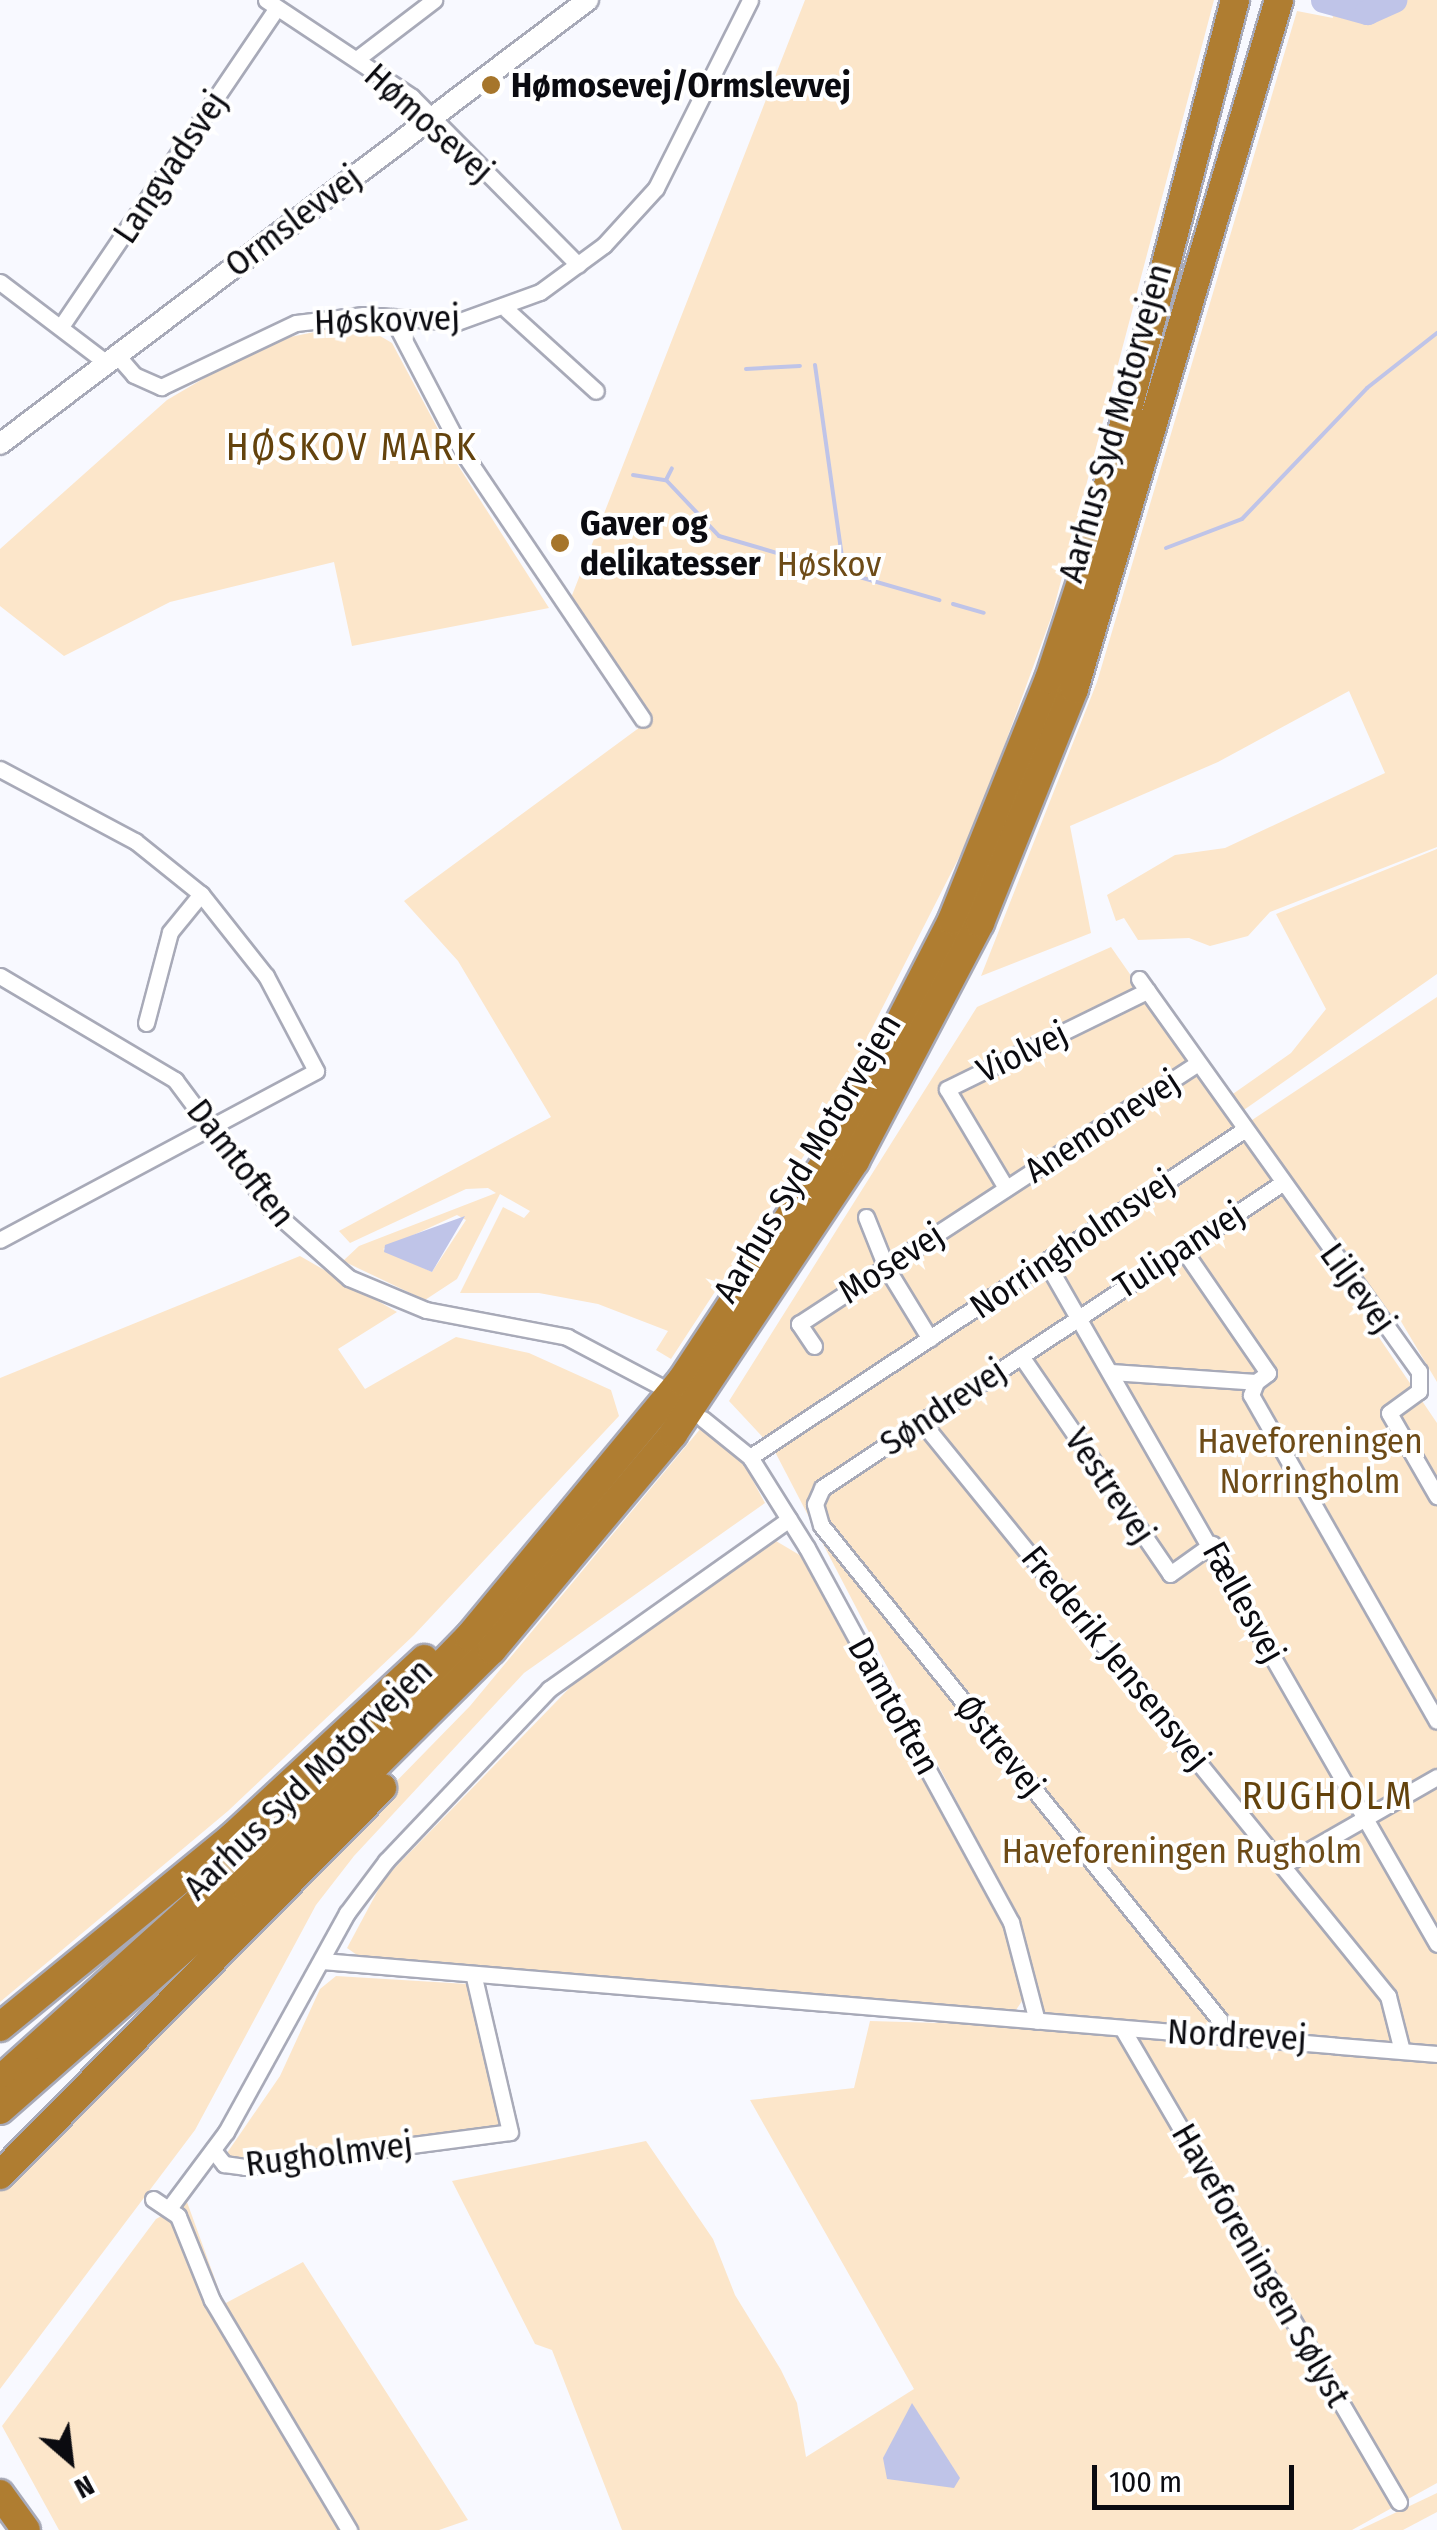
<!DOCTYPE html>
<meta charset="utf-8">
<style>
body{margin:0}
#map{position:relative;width:1437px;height:2530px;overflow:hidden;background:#f8f9ff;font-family:"Fira Sans Condensed",sans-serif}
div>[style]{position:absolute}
.green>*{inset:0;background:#fce6ca}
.water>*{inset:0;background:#bfc4e8}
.stream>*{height:4px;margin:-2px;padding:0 2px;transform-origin:2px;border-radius:2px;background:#bfc4e8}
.river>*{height:25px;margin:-12.5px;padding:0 12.5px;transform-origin:12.5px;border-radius:12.5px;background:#bfc4e8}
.roads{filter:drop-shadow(2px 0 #a8aab8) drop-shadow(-2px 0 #a8aab8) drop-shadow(0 2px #a8aab8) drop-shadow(0 -2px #a8aab8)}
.minor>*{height:15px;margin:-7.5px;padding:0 7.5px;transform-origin:7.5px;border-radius:7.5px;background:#fff}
.tertiary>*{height:20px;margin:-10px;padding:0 10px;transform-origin:10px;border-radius:10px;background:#fff}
.motorway>*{height:28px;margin:-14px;padding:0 14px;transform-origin:14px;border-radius:14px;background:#af7d31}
.dots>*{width:28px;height:28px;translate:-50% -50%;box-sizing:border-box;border:5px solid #fff;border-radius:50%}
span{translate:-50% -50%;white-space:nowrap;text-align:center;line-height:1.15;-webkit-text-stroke:8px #fff;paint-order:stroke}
.poi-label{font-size:35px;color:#0b0b10;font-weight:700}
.left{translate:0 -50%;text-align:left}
.street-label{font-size:35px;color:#0b0b10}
.park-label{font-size:35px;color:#6d4b17}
.neighbourhood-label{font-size:38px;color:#64430d;letter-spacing:2.5px}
.north{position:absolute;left:20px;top:2410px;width:100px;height:100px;-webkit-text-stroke:8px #fff;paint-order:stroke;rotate:152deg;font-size:28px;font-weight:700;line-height:40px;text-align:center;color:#0b0b10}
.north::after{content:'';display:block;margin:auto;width:35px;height:45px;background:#0b0b10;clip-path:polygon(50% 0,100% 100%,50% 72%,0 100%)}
.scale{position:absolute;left:1092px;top:2465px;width:202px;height:45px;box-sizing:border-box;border:5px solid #0b0b10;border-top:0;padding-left:12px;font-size:30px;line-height:35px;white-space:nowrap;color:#0b0b10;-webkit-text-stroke:8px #fff;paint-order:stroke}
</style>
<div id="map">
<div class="green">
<i style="clip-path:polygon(evenodd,805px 0,1214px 0,1052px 615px,975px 826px,818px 1134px,671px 1359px,656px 1350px,668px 1331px,598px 1304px,539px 1293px,460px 1293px,503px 1207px,524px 1218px,530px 1211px,500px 1194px,457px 1279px,425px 1300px,343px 1261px,359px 1246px,496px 1193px,488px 1188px,466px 1189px,350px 1243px,339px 1231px,551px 1117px,458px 961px,404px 901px,651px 719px,569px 603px,805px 0,457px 1215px,466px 1220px,432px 1272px,383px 1249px,457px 1215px)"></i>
<i style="clip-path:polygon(1329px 0,1437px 0,1437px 847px,1270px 912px,1248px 936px,1210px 946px,1189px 938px,1138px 940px,1124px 918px,1116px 921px,1107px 895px,1175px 855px,1225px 848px,1385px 773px,1349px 691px,1218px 762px,1070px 826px,1091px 933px,981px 976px,1097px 682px,1297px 11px,1333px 18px)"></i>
<i style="clip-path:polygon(358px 323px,392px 343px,454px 459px,549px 608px,352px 646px,334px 562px,170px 602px,64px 656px,0 606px,0 549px,167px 400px,266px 342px)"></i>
<i style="clip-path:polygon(1437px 849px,1437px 974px,1231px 1119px,1437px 1423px,1437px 2483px,1352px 2530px,622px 2530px,552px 2350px,535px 2344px,452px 2181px,646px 2141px,713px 2239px,735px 2295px,781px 2370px,797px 2403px,806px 2457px,914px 2389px,750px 2100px,854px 2088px,870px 2021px,1044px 2026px,1023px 1928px,773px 1448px,729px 1401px,977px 1007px,1111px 947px,1220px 1103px,1291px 1053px,1326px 1009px,1276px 914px)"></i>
<i style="clip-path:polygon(1437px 997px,1437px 1382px,1399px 1318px,1390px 1323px,1246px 1124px)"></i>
<i style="clip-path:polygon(300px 1256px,397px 1312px,338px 1349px,365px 1389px,456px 1337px,529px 1353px,611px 1390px,619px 1416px,414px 1635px,228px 1811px,0 2002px,0 1378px)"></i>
<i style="clip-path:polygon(701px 1428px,745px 1466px,765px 1503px,524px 1673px,354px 1856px,316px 1905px,195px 2130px,0 2389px,0 2187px,470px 1706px)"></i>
<i style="clip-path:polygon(776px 1541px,808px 1560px,1009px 1926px,1026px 1995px,1014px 2013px,370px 1964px,347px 1948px,384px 1879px,586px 1671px)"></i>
<i style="clip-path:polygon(336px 1976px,484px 1985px,517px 2126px,239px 2163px,227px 2153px,280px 2076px,320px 1989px)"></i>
<i style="clip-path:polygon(187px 2202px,224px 2304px,303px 2262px,468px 2520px,439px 2530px,59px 2530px,2px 2426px,156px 2219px)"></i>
<i style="clip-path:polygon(1437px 2493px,1437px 2512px,1403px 2530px,1359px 2530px)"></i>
</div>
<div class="water">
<i style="clip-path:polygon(465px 1216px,432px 1272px,384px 1252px,385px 1245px)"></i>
<i style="clip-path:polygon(912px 2403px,960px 2478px,954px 2488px,887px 2479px,883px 2458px)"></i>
</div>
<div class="stream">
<i style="left:815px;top:365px;width:209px;rotate:82deg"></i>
<i style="left:746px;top:369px;width:54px;rotate:-3.2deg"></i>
<i style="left:633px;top:475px;width:33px;rotate:9deg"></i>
<i style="left:666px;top:480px;width:77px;rotate:46.6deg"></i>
<i style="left:719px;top:536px;width:75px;rotate:16.3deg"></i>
<i style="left:666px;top:480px;width:13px;rotate:-63deg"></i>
<i style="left:1166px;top:548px;width:81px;rotate:-20.9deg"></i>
<i style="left:1242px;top:519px;width:181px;rotate:-46.3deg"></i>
<i style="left:1367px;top:388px;width:89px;rotate:-38.2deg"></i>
<i style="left:804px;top:561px;width:141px;rotate:16.1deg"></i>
<i style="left:953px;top:604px;width:32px;rotate:16deg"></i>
</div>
<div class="river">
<i style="left:1323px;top:0;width:46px;rotate:15.3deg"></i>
<i style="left:1367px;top:12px;width:30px;rotate:-24deg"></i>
</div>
<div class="roads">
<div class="minor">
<i style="left:266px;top:0;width:175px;rotate:33.6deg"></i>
<i style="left:412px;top:97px;width:236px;rotate:45.3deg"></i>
<i style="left:358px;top:58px;width:96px;rotate:-37.3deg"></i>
<i style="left:0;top:282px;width:131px;rotate:37.2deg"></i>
<i style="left:507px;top:310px;width:120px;rotate:42.3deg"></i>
<i style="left:392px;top:317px;width:151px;rotate:62.4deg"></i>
<i style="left:462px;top:451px;width:323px;rotate:56deg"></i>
<i style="left:62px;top:325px;width:383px;rotate:-55.9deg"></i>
<i style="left:115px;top:353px;width:29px;rotate:49deg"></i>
<i style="left:134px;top:375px;width:30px;rotate:24deg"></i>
<i style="left:161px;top:387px;width:149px;rotate:-25.4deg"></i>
<i style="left:296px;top:323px;width:68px;rotate:-6.7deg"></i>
<i style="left:364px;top:315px;width:93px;rotate:4.3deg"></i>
<i style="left:457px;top:322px;width:88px;rotate:-19.9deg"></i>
<i style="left:540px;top:292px;width:79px;rotate:-36.3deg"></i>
<i style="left:604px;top:245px;width:77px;rotate:-47.6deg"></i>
<i style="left:656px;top:188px;width:210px;rotate:-63.4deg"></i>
<i style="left:0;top:769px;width:153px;rotate:28.1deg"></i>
<i style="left:135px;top:841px;width:85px;rotate:38.8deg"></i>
<i style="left:201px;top:894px;width:105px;rotate:51.6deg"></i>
<i style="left:266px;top:976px;width:107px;rotate:62.2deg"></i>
<i style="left:316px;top:1071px;width:358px;rotate:151.9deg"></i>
<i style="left:0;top:976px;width:204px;rotate:30.7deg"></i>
<i style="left:175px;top:1080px;width:161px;rotate:53.3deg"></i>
<i style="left:271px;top:1209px;width:104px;rotate:41.5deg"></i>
<i style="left:349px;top:1278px;width:83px;rotate:22.6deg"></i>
<i style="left:426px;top:1310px;width:144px;rotate:10.8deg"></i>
<i style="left:567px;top:1337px;width:103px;rotate:27.8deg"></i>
<i style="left:1139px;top:979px;width:482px;rotate:54.5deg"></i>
<i style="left:1419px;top:1371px;width:20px;rotate:90deg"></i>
<i style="left:1419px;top:1391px;width:37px;rotate:144deg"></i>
<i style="left:1389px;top:1413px;width:96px;rotate:60deg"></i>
<i style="left:146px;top:1023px;width:94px;rotate:-75.2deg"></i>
<i style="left:170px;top:932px;width:49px;rotate:-50.8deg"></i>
<i style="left:1006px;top:1188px;width:115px;rotate:-120.8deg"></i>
<i style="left:947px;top:1089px;width:223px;rotate:-26.1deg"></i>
<i style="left:866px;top:1217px;width:54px;rotate:68.2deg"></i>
<i style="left:886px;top:1267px;width:84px;rotate:58.6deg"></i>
<i style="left:1046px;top:1262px;width:786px;rotate:60.17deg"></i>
<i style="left:814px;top:1346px;width:27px;rotate:-124deg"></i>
<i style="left:799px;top:1324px;width:475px;rotate:-33.2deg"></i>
<i style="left:1021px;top:1356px;width:264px;rotate:55.6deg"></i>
<i style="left:1170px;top:1574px;width:52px;rotate:-35.5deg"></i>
<i style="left:1111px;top:1372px;width:145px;rotate:3.9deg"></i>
<i style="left:1256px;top:1382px;width:15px;rotate:-37deg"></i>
<i style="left:1268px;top:1373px;width:152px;rotate:-124.5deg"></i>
<i style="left:1256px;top:1382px;width:14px;rotate:111deg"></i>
<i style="left:1251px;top:1395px;width:375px;rotate:60.3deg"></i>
<i style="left:703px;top:1419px;width:60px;rotate:39deg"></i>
<i style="left:750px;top:1457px;width:107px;rotate:57.9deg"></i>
<i style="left:807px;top:1548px;width:426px;rotate:61.4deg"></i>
<i style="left:1011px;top:1922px;width:102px;rotate:75.3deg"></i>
<i style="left:921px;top:1421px;width:741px;rotate:50.92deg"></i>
<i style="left:1388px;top:1996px;width:53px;rotate:75.7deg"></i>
<i style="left:750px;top:1457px;width:589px;rotate:-33.5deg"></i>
<i style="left:1285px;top:1864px;width:175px;rotate:-29.8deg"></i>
<i style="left:322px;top:1961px;width:1119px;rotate:4.77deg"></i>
<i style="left:1122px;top:2028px;width:549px;rotate:59.7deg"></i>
<i style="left:1222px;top:2035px;width:16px;rotate:-101deg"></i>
<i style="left:1219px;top:2019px;width:634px;rotate:-128.86deg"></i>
<i style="left:821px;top:1525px;width:22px;rotate:-106deg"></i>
<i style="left:815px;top:1504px;width:17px;rotate:-66deg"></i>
<i style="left:822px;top:1488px;width:551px;rotate:-33.52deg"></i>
<i style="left:213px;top:2150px;width:18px;rotate:52deg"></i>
<i style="left:224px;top:2164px;width:21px;rotate:8deg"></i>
<i style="left:245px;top:2167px;width:267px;rotate:-7.5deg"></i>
<i style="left:510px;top:2132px;width:159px;rotate:-103.1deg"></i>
<i style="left:153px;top:2199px;width:30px;rotate:34deg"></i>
<i style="left:178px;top:2216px;width:91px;rotate:68deg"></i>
<i style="left:212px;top:2300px;width:268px;rotate:59.2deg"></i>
<i style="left:170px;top:2207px;width:94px;rotate:-53.3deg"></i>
<i style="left:226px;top:2132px;width:250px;rotate:-61.1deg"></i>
<i style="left:347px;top:1913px;width:65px;rotate:-53.1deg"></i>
<i style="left:386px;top:1861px;width:237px;rotate:-46.5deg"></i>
<i style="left:549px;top:1689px;width:294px;rotate:-35.3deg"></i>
</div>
<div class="tertiary">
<i style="left:0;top:444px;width:737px;rotate:-37.06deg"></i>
</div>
<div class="motorway">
<i style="left:0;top:2027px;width:300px;rotate:-39.3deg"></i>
<i style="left:232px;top:1837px;width:262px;rotate:-42.8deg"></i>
<i style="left:0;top:2080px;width:401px;rotate:-42deg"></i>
<i style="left:298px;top:1812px;width:245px;rotate:-45.7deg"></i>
<i style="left:469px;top:1637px;width:332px;rotate:-50.4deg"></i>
<i style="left:681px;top:1381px;width:284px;rotate:-56.6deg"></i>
<i style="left:837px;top:1144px;width:252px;rotate:-62.8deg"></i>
<i style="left:952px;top:920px;width:260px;rotate:-68.1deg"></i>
<i style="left:1049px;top:679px;width:132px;rotate:-71.8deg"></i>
<i style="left:1090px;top:554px;width:573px;rotate:-75.33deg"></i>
<i style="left:0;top:2110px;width:330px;rotate:-41.3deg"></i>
<i style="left:248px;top:1892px;width:344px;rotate:-44.8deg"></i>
<i style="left:492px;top:1650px;width:282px;rotate:-50deg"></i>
<i style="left:673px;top:1434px;width:328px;rotate:-56.3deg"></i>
<i style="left:855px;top:1161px;width:269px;rotate:-62.3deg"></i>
<i style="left:980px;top:923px;width:252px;rotate:-68.1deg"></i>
<i style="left:1074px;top:689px;width:719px;rotate:-73.43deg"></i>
<i style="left:0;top:2175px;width:544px;rotate:-45.37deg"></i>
<i style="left:0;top:2494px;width:44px;rotate:54.2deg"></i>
</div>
</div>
<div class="dots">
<i style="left:491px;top:85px;background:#a6752b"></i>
<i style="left:560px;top:543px;background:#a6752b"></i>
</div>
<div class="poi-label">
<span class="left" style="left:511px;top:85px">Hømosevej/Ormslevvej</span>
<span class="left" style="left:580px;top:543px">Gaver og<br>delikatesser</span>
</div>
<div class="street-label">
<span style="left:429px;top:123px;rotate:42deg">Hømosevej</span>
<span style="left:170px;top:167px;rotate:-56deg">Langvadsvej</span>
<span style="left:293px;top:221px;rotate:-37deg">Ormslevvej</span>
<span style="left:387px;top:320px;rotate:-2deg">Høskovvej</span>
<span style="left:1115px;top:423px;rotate:-74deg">Aarhus Syd Motorvejen</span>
<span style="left:1022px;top:1052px;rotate:-26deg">Violvej</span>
<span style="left:1102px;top:1126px;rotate:-33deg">Anemonevej</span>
<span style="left:807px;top:1158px;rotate:-59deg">Aarhus Syd Motorvejen</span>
<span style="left:241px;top:1163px;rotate:52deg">Damtoften</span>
<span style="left:1072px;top:1244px;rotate:-34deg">Norringholmsvej</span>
<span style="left:1179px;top:1250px;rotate:-33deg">Tulipanvej</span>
<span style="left:891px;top:1263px;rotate:-33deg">Mosevej</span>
<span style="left:1358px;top:1288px;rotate:54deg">Liljevej</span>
<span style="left:943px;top:1407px;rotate:-34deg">Søndrevej</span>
<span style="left:1110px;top:1486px;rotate:56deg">Vestrevej</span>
<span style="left:1244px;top:1602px;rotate:61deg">Fællesvej</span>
<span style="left:1116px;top:1658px;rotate:51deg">Frederik Jensensvej</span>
<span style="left:894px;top:1706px;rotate:61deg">Damtoften</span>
<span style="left:1000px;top:1746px;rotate:51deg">Østrevej</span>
<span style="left:308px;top:1779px;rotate:-44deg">Aarhus Syd Motorvejen</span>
<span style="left:1237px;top:2035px;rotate:3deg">Nordrevej</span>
<span style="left:329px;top:2154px;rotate:-7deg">Rugholmvej</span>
<span style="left:1261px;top:2265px;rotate:60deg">Haveforeningen Sølyst</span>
</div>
<div class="park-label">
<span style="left:829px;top:564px">Høskov</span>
<span style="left:1310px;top:1461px">Haveforeningen<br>Norringholm</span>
<span style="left:1182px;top:1851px">Haveforeningen Rugholm</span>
</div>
<div class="neighbourhood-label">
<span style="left:352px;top:448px">HØSKOV MARK</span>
<span style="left:1328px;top:1797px">RUGHOLM</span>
</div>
<div class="north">N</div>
<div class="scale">100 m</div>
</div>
